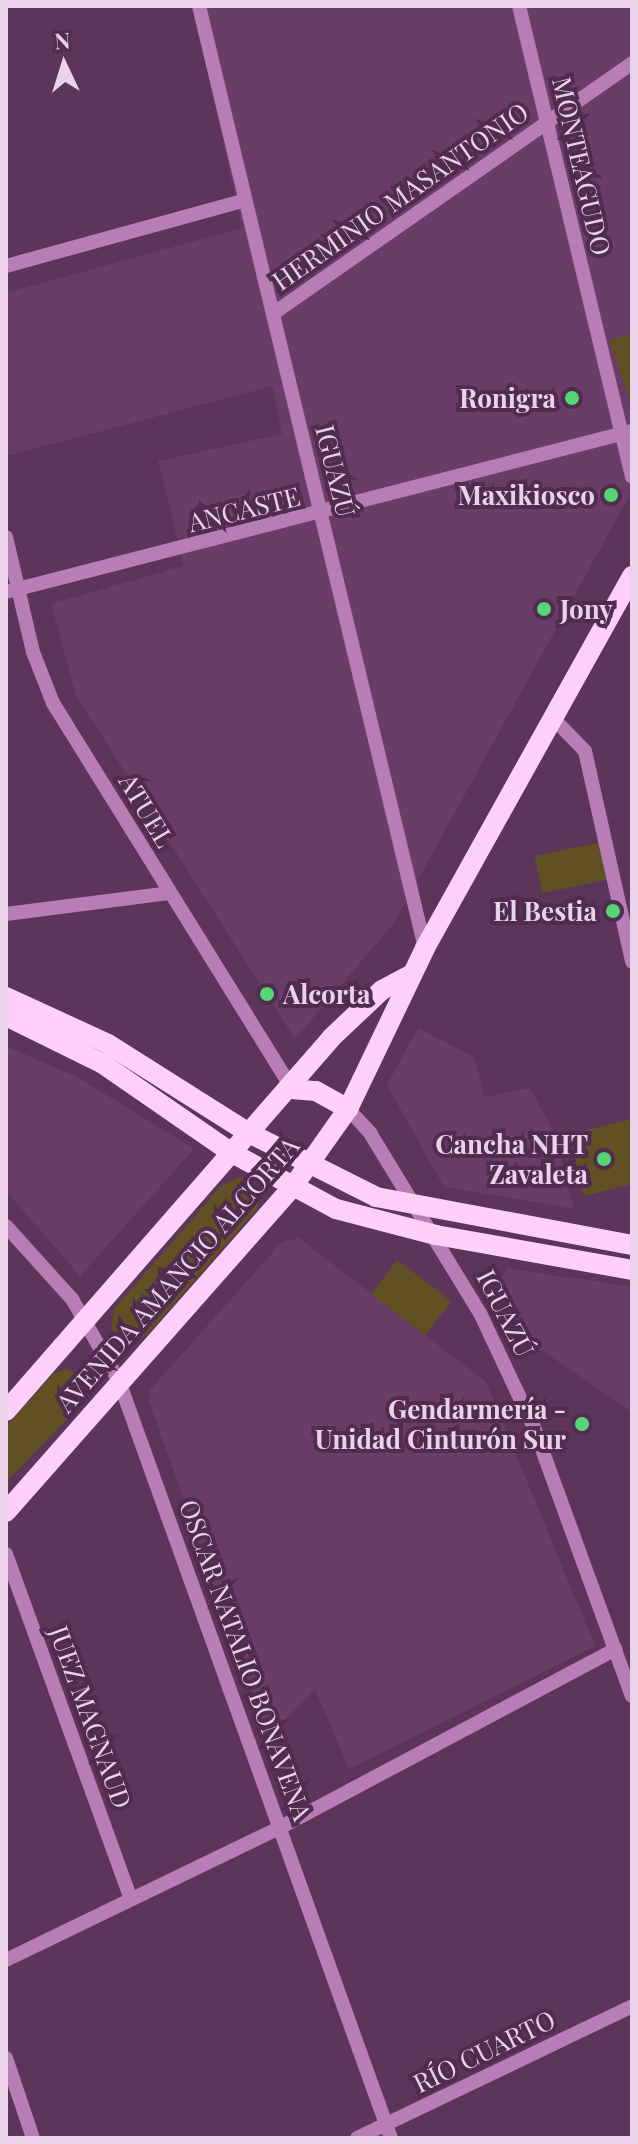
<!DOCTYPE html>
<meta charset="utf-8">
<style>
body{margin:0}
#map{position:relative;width:638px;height:2144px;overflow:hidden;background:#5d355b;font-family:"Playfair Display",serif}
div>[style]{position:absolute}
.built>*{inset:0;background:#6a3d69}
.green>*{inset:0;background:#605024;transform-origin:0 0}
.minor>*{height:14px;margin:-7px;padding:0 7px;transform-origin:7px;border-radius:7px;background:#b77db4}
.major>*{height:20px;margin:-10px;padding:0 10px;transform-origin:10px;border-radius:10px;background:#ffcffb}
.dots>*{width:22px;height:22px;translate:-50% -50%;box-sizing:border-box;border:4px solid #512b50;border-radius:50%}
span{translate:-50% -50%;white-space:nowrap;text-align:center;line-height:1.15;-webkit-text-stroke:8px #512b50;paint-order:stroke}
.street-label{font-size:26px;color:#ead2e8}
.poi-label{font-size:26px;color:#ead2e8;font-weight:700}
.right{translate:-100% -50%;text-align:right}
.left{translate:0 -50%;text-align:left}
.frame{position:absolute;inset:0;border:8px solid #ead2e8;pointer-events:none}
.north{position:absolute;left:24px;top:24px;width:80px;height:80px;-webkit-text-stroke:6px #512b50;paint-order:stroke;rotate:356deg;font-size:22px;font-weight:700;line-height:32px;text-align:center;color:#ead2e8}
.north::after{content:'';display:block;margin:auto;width:28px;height:36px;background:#ead2e8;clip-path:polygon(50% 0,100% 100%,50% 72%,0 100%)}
</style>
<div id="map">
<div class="built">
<i style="clip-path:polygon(193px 6px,632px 6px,632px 491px,394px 923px,295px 1039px,76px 695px,51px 604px,184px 566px,158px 461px,282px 434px,273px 386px,6px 456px,6px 293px,242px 228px)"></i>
<i style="clip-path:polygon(418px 1028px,474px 1057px,484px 1097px,530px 1088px,553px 1131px,574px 1209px,444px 1187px,387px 1085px)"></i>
<i style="clip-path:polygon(6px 1046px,79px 1078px,194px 1149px,80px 1276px,6px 1191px)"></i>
<i style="clip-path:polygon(299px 1238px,486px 1382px,595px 1646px,349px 1769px,315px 1689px,268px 1738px,149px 1401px,150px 1390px,282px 1242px)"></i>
<i style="clip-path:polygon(507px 1268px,632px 1287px,632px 1412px,517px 1333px,497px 1287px)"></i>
</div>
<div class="green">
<i style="clip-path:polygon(632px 334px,632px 406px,609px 340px)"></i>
<i style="left:601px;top:842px;width:38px;height:68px;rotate:78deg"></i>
<i style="clip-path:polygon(632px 1119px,632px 1184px,584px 1196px,569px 1134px)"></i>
<i style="clip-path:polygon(239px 1177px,257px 1187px,258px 1208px,146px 1336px,120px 1338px,111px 1328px,114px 1309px,221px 1186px)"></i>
<i style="left:397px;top:1260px;width:68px;height:43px;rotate:37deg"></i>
<i style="clip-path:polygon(67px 1369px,85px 1379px,86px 1400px,6px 1482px,6px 1426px,54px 1373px)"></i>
</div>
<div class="minor">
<i style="left:199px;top:6px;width:969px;rotate:76.51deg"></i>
<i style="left:519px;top:6px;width:484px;rotate:76.5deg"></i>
<i style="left:6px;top:266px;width:248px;rotate:-15.4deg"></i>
<i style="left:274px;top:313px;width:437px;rotate:-34.9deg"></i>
<i style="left:6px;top:537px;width:118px;rotate:76.8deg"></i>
<i style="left:33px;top:652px;width:55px;rotate:68.6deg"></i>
<i style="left:53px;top:703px;width:454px;rotate:58.2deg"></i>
<i style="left:6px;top:592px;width:646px;rotate:-14.42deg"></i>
<i style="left:552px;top:717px;width:47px;rotate:45.9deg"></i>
<i style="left:585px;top:751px;width:216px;rotate:77.4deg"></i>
<i style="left:6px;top:914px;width:164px;rotate:-7.3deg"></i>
<i style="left:348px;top:1109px;width:33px;rotate:47deg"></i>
<i style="left:370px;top:1133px;width:211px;rotate:58.6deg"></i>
<i style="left:480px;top:1313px;width:129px;rotate:64.8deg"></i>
<i style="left:535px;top:1430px;width:283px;rotate:70deg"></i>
<i style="left:6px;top:1226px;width:98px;rotate:47.9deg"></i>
<i style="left:72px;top:1299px;width:95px;rotate:60.2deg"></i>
<i style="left:119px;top:1381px;width:804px;rotate:70.24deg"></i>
<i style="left:6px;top:1554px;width:364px;rotate:70.1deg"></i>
<i style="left:6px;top:1960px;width:305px;rotate:-25.8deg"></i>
<i style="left:281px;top:1827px;width:379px;rotate:-28deg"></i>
<i style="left:6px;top:2058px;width:84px;rotate:71.4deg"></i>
<i style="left:357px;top:2138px;width:305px;rotate:-25.6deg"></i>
</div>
<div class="major">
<i style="left:6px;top:997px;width:112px;rotate:24.7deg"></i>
<i style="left:108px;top:1044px;width:167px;rotate:32.3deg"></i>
<i style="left:249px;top:1133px;width:142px;rotate:26.7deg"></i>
<i style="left:376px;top:1197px;width:260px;rotate:10.6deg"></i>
<i style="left:6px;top:1016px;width:108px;rotate:26.3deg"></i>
<i style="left:103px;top:1064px;width:157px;rotate:34.6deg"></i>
<i style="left:232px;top:1153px;width:118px;rotate:28.3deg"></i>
<i style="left:336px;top:1209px;width:103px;rotate:14.6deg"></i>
<i style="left:436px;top:1235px;width:199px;rotate:10.1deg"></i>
<i style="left:292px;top:1089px;width:24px;rotate:5deg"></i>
<i style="left:316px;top:1091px;width:37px;rotate:29deg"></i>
<i style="left:6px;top:1411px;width:495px;rotate:-48.9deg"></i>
<i style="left:331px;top:1038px;width:70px;rotate:-43.3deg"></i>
<i style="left:382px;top:990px;width:34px;rotate:-28deg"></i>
<i style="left:6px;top:1512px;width:432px;rotate:-48.6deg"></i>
<i style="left:292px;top:1188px;width:97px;rotate:-54.7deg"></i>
<i style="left:348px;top:1109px;width:178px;rotate:-64.4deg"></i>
<i style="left:425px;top:948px;width:426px;rotate:-60.9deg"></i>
</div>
<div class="dots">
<i style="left:572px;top:398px;background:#53d673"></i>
<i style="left:611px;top:495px;background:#53d673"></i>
<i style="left:544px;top:609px;background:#53d673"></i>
<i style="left:613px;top:911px;background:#53d673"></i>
<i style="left:267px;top:994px;background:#53d673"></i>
<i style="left:604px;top:1159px;background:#53d673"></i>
<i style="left:582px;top:1424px;background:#53d673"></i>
</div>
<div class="street-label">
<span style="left:582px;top:166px;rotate:77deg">MONTEAGUDO</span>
<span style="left:400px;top:196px;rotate:-35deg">HERMINIO MASANTONIO</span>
<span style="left:336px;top:471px;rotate:76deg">IGUAZÚ</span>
<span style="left:244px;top:509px;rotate:-14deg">ANCASTE</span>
<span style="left:147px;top:810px;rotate:59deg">ATUEL</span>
<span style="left:177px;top:1274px;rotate:-49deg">AVENIDA AMANCIO ALCORTA</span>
<span style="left:506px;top:1313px;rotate:63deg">IGUAZÚ</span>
<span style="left:246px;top:1660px;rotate:70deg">OSCAR NATALIO BONAVENA</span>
<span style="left:91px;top:1717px;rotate:70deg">JUEZ MAGNAUD</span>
<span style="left:484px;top:2051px;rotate:-26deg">RÍO CUARTO</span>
</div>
<div class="poi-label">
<span class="right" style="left:556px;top:398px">Ronigra</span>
<span class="right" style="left:595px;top:495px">Maxikiosco</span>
<span class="left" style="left:560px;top:609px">Jony</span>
<span class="right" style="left:597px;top:911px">El Bestia</span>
<span class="left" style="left:283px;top:994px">Alcorta</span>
<span class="right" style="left:588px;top:1159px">Cancha NHT<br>Zavaleta</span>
<span class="right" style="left:566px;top:1424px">Gendarmería -<br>Unidad Cinturón Sur</span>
</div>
<div class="frame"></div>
<div class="north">N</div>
</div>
